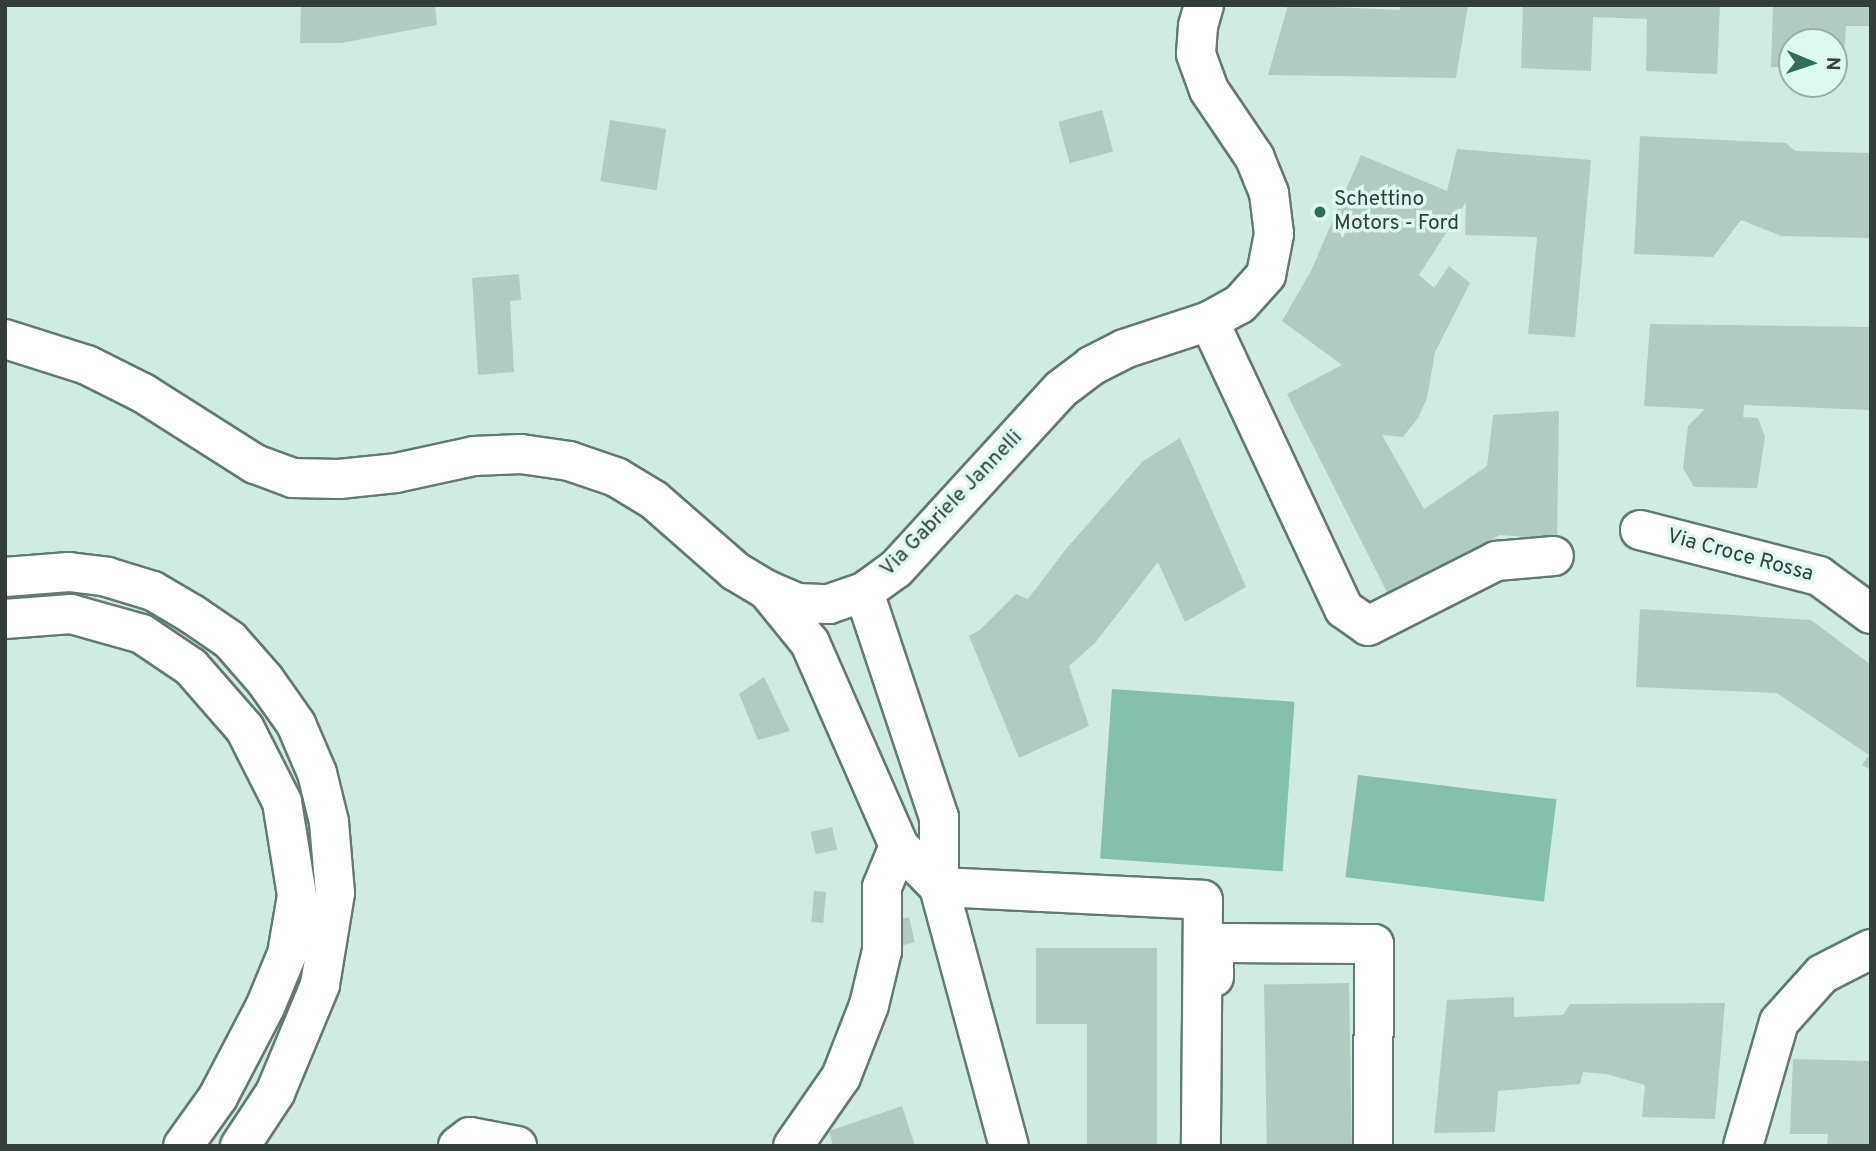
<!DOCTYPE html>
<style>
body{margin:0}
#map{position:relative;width:1876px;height:1151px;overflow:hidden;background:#d0ebe1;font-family:Overpass,sans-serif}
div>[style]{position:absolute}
.green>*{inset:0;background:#84c0aa;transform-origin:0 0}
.building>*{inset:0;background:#b1cbc1;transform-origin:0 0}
.roads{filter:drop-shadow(2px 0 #627a71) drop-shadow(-2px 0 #627a71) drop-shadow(0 2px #627a71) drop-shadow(0 -2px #627a71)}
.minor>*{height:38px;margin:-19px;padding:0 19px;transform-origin:19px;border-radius:19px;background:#fff}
.major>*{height:38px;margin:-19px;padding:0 19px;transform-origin:19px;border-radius:19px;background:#fff}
.highway>*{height:38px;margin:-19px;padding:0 19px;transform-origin:19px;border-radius:19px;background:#fff}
.dots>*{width:19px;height:19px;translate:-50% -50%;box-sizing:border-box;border:4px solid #ddf9ee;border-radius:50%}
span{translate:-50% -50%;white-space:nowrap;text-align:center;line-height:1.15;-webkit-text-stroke:7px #ddf9ee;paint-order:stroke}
.poi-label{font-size:21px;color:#333d39}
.left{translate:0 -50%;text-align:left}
.street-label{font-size:21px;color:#333d39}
.frame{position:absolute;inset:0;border:7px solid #333d39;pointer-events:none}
.north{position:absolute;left:1778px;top:28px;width:70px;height:70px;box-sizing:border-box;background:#ddf9ee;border:2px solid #99aea6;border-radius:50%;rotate:92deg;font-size:19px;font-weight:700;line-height:28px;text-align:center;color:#333d39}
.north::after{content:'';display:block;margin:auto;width:24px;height:32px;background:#316e5b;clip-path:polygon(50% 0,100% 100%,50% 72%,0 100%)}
</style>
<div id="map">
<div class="green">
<i style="left:1112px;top:689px;width:183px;height:170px;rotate:4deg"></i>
<i style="left:1358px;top:775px;width:200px;height:103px;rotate:7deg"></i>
</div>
<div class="building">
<i style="clip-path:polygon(301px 5px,435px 5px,437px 25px,341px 43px,300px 43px)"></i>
<i style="clip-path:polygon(1288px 5px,1400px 10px,1401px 5px,1468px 5px,1456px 78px,1268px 75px)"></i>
<i style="clip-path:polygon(1523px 5px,1720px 5px,1717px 74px,1646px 71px,1647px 19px,1593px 17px,1591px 71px,1521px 68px)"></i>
<i style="clip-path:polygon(1773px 5px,1871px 5px,1871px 26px,1846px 26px,1843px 69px,1834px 69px,1834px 42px,1792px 42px,1792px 67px,1771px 67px)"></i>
<i style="left:1102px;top:110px;width:43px;height:45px;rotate:75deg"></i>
<i style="left:610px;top:120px;width:57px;height:62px;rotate:9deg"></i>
<i style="clip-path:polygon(1640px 136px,1786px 143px,1795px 151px,1871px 153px,1871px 238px,1781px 236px,1741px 220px,1713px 257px,1634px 254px)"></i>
<i style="clip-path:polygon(1457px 149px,1591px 160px,1575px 337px,1528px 334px,1537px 237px,1465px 235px,1466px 202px,1419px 275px,1434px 288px,1449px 266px,1470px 283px,1435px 352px,1427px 398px,1418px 418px,1403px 437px,1382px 435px,1424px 509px,1487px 466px,1493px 415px,1559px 411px,1557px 539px,1500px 535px,1389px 596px,1287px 394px,1342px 365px,1282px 321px,1311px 271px,1361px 155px,1447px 191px)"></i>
<i style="clip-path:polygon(519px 274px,521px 300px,510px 301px,514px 372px,478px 375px,472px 278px)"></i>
<i style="clip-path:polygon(1650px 324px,1871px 327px,1871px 410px,1744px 405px,1743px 417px,1758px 418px,1765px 437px,1757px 488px,1694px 487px,1683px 468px,1688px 426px,1705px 409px,1644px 406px)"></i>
<i style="clip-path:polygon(1180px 438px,1246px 587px,1185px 622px,1158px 562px,1095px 643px,1069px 666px,1089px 726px,1019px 758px,969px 636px,980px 630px,1016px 594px,1028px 599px,1066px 549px,1143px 461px)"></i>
<i style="clip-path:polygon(1640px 609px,1811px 620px,1871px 665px,1871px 770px,1862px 765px,1869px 755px,1777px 693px,1636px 687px)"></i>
<i style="clip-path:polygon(764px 677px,790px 731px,758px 740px,739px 694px)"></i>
<i style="left:832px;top:827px;width:23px;height:22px;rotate:77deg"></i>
<i style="left:814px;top:891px;width:12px;height:31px;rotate:5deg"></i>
<i style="left:909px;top:917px;width:26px;height:18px;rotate:77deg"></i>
<i style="clip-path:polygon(1036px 948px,1157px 948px,1157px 1146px,1087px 1146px,1087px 1024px,1036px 1024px)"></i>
<i style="left:1349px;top:983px;width:163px;height:85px;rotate:89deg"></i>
<i style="clip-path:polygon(1514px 997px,1514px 1017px,1563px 1015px,1570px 1004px,1725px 1003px,1715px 1119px,1642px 1117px,1645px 1085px,1606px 1074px,1583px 1072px,1580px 1084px,1498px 1091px,1495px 1132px,1434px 1133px,1447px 1000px)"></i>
<i style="clip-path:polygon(1793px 1059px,1871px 1061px,1871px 1146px,1827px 1146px,1828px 1134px,1790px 1134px)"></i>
<i style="clip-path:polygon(902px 1106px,915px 1146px,833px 1146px,829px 1131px)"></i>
</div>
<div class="roads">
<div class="minor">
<i style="left:1209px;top:321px;width:318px;rotate:64.9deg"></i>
<i style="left:1344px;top:609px;width:29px;rotate:35deg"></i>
<i style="left:1368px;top:626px;width:144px;rotate:-26.9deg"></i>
<i style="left:1496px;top:561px;width:58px;rotate:-4.9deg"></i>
<i style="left:1640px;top:530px;width:185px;rotate:14.4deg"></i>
<i style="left:1819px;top:576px;width:64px;rotate:36.2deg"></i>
<i style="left:767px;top:590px;width:68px;rotate:50.9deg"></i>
<i style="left:810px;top:643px;width:222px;rotate:66.3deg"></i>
<i style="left:899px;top:846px;width:57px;rotate:45.7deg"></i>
<i style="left:939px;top:887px;width:264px;rotate:2.8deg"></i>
<i style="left:1203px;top:900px;width:246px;rotate:90.5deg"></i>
<i style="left:864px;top:592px;width:237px;rotate:71.6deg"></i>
<i style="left:939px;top:817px;width:70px;rotate:90deg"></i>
<i style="left:939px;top:887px;width:268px;rotate:74.9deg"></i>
<i style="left:1214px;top:977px;width:34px;rotate:-90deg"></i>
<i style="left:1214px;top:943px;width:160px;rotate:0.4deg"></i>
<i style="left:1374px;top:944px;width:202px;rotate:90.3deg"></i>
<i style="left:458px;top:1146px;width:15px;rotate:-37deg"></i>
<i style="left:470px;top:1137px;width:48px;rotate:10.8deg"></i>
<i style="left:793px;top:1146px;width:84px;rotate:-55.2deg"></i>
<i style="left:841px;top:1077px;width:77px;rotate:-68.7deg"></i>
<i style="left:869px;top:1005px;width:56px;rotate:-76.5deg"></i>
<i style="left:882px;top:951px;width:64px;rotate:-90deg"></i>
<i style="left:882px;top:887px;width:44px;rotate:-67.5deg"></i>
<i style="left:1743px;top:1146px;width:129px;rotate:-73.8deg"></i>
<i style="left:1779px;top:1022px;width:64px;rotate:-48.1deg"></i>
<i style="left:1822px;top:974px;width:55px;rotate:-27deg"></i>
</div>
<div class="major">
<i style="left:5px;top:339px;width:86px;rotate:17.6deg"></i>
<i style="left:87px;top:365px;width:63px;rotate:26.6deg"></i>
<i style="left:143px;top:393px;width:133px;rotate:32.4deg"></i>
<i style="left:255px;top:464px;width:40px;rotate:20.2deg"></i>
<i style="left:293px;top:478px;width:46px;rotate:1.2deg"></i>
<i style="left:339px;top:479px;width:57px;rotate:-6deg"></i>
<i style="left:396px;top:473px;width:80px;rotate:-12.3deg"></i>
<i style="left:474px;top:456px;width:47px;rotate:-2.4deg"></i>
<i style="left:521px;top:454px;width:49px;rotate:8.3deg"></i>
<i style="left:569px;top:461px;width:50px;rotate:18.8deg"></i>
<i style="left:616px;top:477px;width:44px;rotate:31.2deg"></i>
<i style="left:654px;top:500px;width:108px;rotate:41.2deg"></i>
<i style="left:735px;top:571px;width:37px;rotate:31deg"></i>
<i style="left:767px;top:590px;width:33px;rotate:23deg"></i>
<i style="left:797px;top:603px;width:32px;rotate:2deg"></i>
<i style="left:829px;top:604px;width:37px;rotate:-19deg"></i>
<i style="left:864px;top:592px;width:39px;rotate:-36deg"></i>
<i style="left:896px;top:569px;width:244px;rotate:-47.5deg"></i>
<i style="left:1061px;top:389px;width:38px;rotate:-37deg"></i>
<i style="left:1091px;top:366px;width:37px;rotate:-27deg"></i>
<i style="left:1124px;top:349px;width:89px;rotate:-18.2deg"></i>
<i style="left:1209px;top:321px;width:35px;rotate:-29deg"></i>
<i style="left:1240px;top:304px;width:39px;rotate:-48deg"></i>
<i style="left:1266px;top:275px;width:42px;rotate:-79deg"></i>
<i style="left:1274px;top:234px;width:41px;rotate:-97deg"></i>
<i style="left:1269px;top:193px;width:38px;rotate:-112deg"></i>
<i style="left:1255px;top:158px;width:82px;rotate:-124.1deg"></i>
<i style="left:1209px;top:90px;width:38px;rotate:-110deg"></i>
<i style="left:1196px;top:54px;width:28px;rotate:-86deg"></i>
<i style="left:1198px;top:26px;width:22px;rotate:-74deg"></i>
</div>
<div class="highway">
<i style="left:5px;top:577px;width:64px;rotate:-4.5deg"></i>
<i style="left:69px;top:572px;width:38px;rotate:7deg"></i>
<i style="left:107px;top:577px;width:48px;rotate:16.9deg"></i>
<i style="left:153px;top:591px;width:45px;rotate:30.5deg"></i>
<i style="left:192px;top:614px;width:46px;rotate:34.4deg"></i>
<i style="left:230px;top:640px;width:53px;rotate:48.8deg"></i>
<i style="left:265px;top:680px;width:54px;rotate:54.8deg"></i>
<i style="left:296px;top:724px;width:53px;rotate:66.8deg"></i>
<i style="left:317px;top:773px;width:50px;rotate:76.2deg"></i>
<i style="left:329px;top:822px;width:71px;rotate:85.2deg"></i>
<i style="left:335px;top:893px;width:93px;rotate:99.3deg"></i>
<i style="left:320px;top:985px;width:117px;rotate:112.6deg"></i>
<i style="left:275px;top:1093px;width:64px;rotate:123.4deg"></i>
<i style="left:5px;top:619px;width:66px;rotate:-4.3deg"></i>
<i style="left:71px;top:614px;width:74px;rotate:15.7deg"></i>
<i style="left:142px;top:634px;width:59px;rotate:34deg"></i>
<i style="left:191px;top:667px;width:82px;rotate:48.9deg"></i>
<i style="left:245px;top:729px;width:82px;rotate:63.1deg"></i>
<i style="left:282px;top:802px;width:95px;rotate:80.9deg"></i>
<i style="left:297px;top:896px;width:59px;rotate:99.8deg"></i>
<i style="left:287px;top:954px;width:57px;rotate:112.5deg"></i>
<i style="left:265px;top:1007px;width:102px;rotate:117.6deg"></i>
<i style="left:218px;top:1097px;width:60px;rotate:125.5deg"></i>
</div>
</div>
<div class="dots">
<i style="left:1320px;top:212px;background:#316e5b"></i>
</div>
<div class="poi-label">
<span class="left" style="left:1334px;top:212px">Schettino<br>Motors - Ford</span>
</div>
<div class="street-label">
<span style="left:952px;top:504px;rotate:-46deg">Via Gabriele Jannelli</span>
<span style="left:1740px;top:556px;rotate:15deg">Via Croce Rossa</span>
</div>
<div class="frame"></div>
<div class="north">N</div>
</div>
